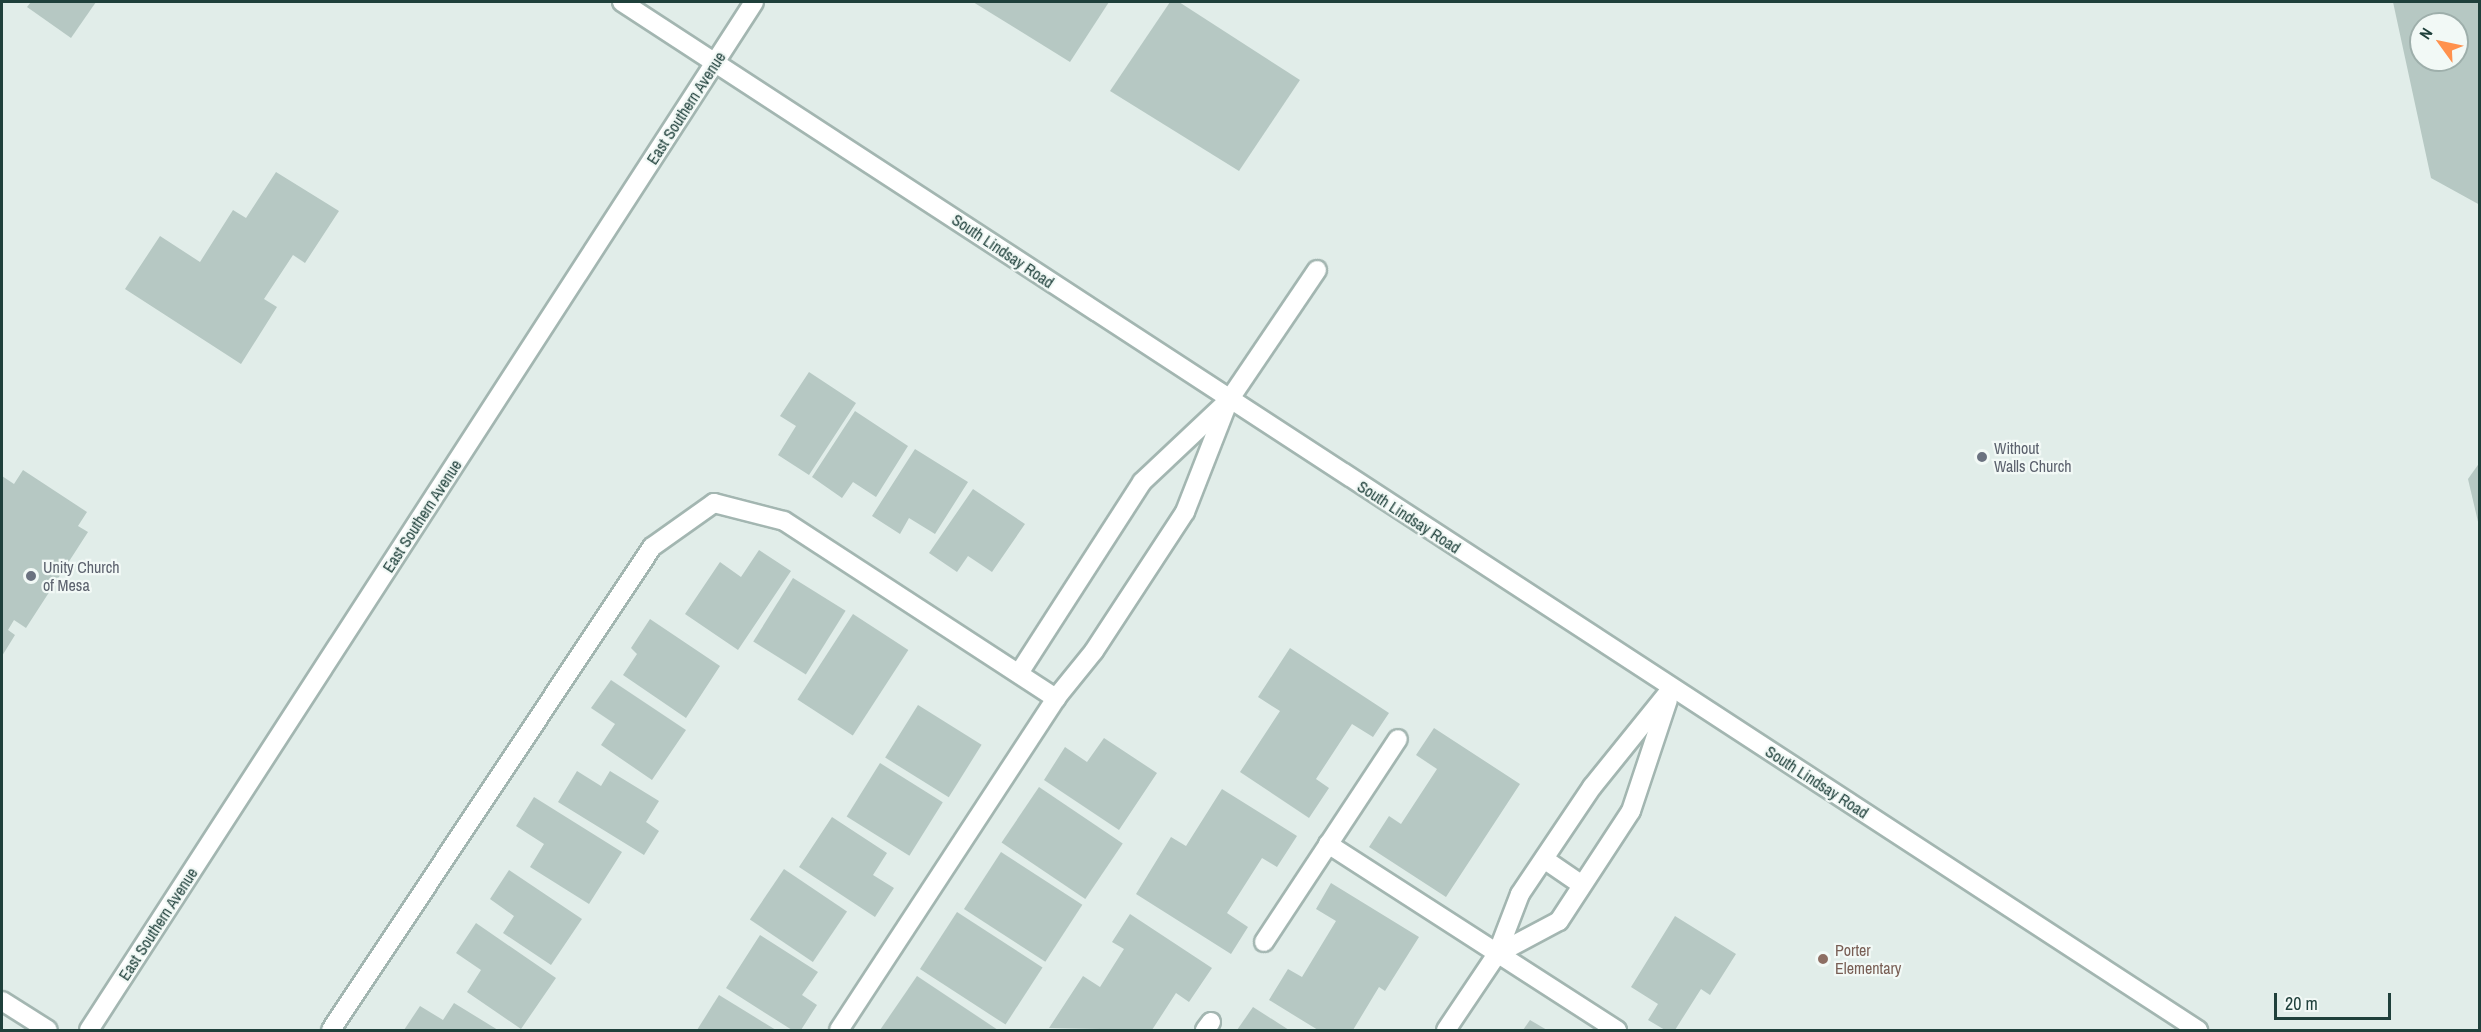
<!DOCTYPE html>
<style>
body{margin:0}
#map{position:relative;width:2481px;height:1032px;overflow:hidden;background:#e1ede9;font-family:"Archivo Narrow",sans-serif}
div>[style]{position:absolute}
.building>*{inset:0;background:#b6c8c3;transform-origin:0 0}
.roads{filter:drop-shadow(2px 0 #a3b6b1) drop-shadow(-2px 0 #a3b6b1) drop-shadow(0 2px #a3b6b1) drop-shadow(0 -2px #a3b6b1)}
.lane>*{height:18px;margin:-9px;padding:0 9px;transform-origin:9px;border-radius:9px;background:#fff}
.street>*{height:18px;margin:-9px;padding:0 9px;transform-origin:9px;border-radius:9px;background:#fff}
.secondary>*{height:18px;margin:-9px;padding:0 9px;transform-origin:9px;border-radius:9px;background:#fff}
.dots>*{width:16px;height:16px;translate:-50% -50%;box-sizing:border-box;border:3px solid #f2f9f6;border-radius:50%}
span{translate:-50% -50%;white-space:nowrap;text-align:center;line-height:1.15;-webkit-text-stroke:4.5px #f2f9f6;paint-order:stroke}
.street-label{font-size:16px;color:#1f403b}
.worship-label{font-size:16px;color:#5b616d}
.left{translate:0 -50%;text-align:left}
.education-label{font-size:16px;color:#785e54}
.frame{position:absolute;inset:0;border:3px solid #1f403b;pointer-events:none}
.north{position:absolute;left:2409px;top:12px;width:60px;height:60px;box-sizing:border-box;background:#f2f9f6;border:2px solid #9eafab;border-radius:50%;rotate:303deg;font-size:16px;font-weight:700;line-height:24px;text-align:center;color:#1f403b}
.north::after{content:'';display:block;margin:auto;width:21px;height:27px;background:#ff914d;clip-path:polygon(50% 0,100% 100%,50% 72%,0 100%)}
.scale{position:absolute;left:2274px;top:993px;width:117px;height:27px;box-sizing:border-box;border:3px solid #1f403b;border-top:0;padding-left:8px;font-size:18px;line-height:21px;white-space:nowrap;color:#1f403b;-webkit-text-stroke:4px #f2f9f6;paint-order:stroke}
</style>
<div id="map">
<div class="building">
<i style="clip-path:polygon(31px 2px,96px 2px,71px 38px,27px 7px)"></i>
<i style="clip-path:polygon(973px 2px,1109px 2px,1070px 62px)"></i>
<i style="clip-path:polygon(1170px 2px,1179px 2px,1300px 80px,1239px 171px,1110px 91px)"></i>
<i style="clip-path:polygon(evenodd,2393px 2px,2480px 2px,2480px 205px,2431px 178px,2393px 2px,2421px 24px,2457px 24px,2457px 60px,2421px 60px,2421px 24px)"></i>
<i style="clip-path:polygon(276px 172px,339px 211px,305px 263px,293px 255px,264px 299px,277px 307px,241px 364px,125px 289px,160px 236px,200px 262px,233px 210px,246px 218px)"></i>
<i style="clip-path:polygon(809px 372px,856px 403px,809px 475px,778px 455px,796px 426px,780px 416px)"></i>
<i style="clip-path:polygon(855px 411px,908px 446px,876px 497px,853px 482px,842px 498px,812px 477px)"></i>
<i style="clip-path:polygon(915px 449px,968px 482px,935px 534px,909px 518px,900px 534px,872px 516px)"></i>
<i style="clip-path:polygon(2480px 462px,2480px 526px,2479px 526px,2468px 479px)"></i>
<i style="clip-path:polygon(23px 470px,87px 512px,78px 526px,88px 532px,26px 628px,14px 620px,8px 630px,15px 635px,2px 656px,2px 476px,14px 484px)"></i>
<i style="clip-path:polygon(973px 489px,1025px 524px,992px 572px,968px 556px,957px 572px,929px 553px)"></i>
<i style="clip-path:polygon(759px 550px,791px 571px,738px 650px,685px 614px,720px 562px,741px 577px)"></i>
<i style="left:793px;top:578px;width:62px;height:75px;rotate:32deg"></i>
<i style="left:853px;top:614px;width:66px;height:102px;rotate:33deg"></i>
<i style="clip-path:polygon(650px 619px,720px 666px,686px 718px,623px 675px,637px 654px,631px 648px)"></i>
<i style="clip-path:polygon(1290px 648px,1389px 713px,1373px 737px,1352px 724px,1316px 779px,1329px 788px,1309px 818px,1240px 772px,1280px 711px,1258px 697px)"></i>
<i style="clip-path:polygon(611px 680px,686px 730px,652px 780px,601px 745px,615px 724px,591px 708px)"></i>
<i style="left:918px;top:705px;width:75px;height:62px;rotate:32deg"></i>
<i style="clip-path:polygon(1434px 728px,1520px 784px,1446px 897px,1369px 847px,1389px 816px,1401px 824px,1437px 769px,1416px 755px)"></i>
<i style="clip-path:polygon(1104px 738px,1157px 773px,1119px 830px,1044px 780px,1065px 747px,1087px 762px)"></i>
<i style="left:880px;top:763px;width:74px;height:63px;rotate:32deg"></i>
<i style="clip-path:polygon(577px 771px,601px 786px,610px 771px,659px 801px,646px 822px,659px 831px,644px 855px,558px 802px)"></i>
<i style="left:1039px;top:787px;width:101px;height:67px;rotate:34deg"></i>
<i style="clip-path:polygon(1222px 789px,1297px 836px,1277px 867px,1262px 858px,1227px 913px,1248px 927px,1231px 954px,1136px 894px,1171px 837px,1186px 846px)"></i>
<i style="clip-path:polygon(534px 797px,622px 852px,589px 904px,530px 867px,544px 844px,516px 826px)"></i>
<i style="clip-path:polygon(832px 817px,887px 853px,873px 875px,894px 888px,875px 917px,799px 867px)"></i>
<i style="left:1001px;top:852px;width:97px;height:68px;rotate:33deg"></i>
<i style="left:784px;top:869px;width:76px;height:61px;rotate:34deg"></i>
<i style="clip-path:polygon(509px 870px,582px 919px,551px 965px,503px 933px,514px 916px,490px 899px)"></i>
<i style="clip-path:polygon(1331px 883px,1419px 937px,1385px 991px,1379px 987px,1353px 1030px,1318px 1030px,1269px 1000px,1288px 969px,1302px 977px,1336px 921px,1316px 909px)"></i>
<i style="left:957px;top:912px;width:102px;height:68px;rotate:33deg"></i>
<i style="clip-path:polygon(1130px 914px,1212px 968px,1189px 1002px,1176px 993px,1152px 1030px,1049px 1028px,1083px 976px,1100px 987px,1124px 949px,1112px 942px)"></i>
<i style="clip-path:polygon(1675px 916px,1736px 954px,1710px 995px,1701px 989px,1675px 1030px,1665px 1030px,1648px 1020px,1658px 1004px,1631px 987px)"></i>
<i style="clip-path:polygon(476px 923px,556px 978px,521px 1029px,467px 992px,481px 970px,456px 953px)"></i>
<i style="clip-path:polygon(760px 935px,818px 972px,802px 995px,817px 1005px,801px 1030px,792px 1030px,726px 988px)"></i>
<i style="clip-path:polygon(917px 976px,998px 1030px,880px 1030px)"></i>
<i style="clip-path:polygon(719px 995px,776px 1030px,697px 1030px)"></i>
<i style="clip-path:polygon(454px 1003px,498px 1030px,404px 1030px,420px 1006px,443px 1020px)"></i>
<i style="clip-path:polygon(1253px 1007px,1289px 1030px,1237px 1030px)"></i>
<i style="clip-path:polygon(1530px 1020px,1547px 1030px,1523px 1030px)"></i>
</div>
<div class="roads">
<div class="lane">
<i style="left:1019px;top:673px;width:227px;rotate:-57.2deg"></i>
<i style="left:1142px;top:482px;width:120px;rotate:-43.3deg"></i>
<i style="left:1229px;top:400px;width:157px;rotate:-55.9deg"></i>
<i style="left:331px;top:1030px;width:580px;rotate:-56.39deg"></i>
<i style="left:652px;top:547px;width:76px;rotate:-35.4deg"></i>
<i style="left:714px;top:503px;width:72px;rotate:14.4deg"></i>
<i style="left:784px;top:521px;width:325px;rotate:33.1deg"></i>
<i style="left:839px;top:1030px;width:397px;rotate:-56.8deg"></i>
<i style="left:1056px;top:698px;width:60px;rotate:-51deg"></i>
<i style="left:1094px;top:651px;width:166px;rotate:-56.8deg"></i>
<i style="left:1185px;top:512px;width:120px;rotate:-68.6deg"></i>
</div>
<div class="street">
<i style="left:1328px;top:844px;width:344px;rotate:32.8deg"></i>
<i style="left:1544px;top:859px;width:46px;rotate:34.4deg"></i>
<i style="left:1264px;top:942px;width:243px;rotate:-56.6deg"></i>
<i style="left:1497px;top:954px;width:70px;rotate:-28deg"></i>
<i style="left:1559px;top:921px;width:131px;rotate:-56.8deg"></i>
<i style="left:1631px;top:811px;width:117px;rotate:-71.6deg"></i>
<i style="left:2px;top:1001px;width:54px;rotate:32.2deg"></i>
<i style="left:1205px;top:1030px;width:10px;rotate:-53deg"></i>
<i style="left:1446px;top:1030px;width:92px;rotate:-56.1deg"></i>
<i style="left:1497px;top:954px;width:64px;rotate:-69deg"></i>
<i style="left:1520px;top:894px;width:129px;rotate:-56.1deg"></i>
<i style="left:1592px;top:787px;width:127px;rotate:-51.1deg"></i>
</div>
<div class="secondary">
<i style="left:622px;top:2px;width:1882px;rotate:33.12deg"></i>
<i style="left:89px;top:1030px;width:1224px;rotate:-57.1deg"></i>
</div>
</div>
<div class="dots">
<i style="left:1982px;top:457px;background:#6b7280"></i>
<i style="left:31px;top:576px;background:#6b7280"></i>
<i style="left:1823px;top:959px;background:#8d6e63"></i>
</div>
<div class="street-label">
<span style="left:686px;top:108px;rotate:-57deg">East Southern Avenue</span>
<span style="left:1003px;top:251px;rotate:34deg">South Lindsay Road</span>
<span style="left:422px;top:516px;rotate:-57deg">East Southern Avenue</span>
<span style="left:1409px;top:517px;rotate:33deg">South Lindsay Road</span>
<span style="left:1817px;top:782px;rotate:33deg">South Lindsay Road</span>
<span style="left:158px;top:924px;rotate:-57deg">East Southern Avenue</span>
</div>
<div class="worship-label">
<span class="left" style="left:1994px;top:457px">Without<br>Walls Church</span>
<span class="left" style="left:43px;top:576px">Unity Church<br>of Mesa</span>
</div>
<div class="education-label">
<span class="left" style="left:1835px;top:959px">Porter<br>Elementary</span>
</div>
<div class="frame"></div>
<div class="north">N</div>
<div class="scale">20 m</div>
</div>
